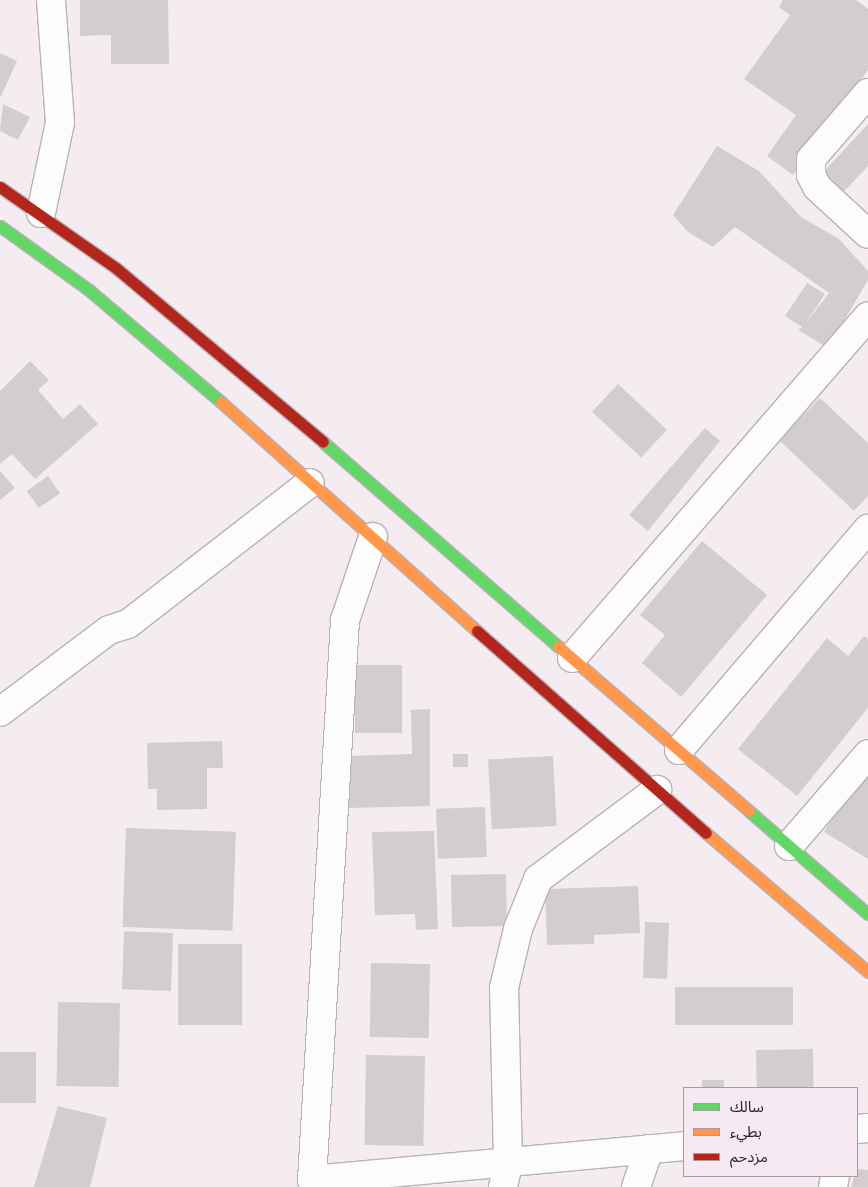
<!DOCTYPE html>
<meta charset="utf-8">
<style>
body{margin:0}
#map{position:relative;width:868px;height:1187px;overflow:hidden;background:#f4ecf1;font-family:Overpass,"Noto Sans Arabic",sans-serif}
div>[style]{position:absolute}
.building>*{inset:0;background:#d4cdd0;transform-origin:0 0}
.roads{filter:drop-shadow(1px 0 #b8b2b6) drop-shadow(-1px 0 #b8b2b6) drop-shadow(0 1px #b8b2b6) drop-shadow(0 -1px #b8b2b6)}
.street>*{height:28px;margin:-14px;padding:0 14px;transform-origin:14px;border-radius:14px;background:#fdfcfd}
.fast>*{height:11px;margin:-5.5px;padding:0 5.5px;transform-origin:5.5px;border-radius:5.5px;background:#63d668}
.slow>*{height:11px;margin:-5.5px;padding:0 5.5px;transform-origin:5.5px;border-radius:5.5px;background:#ff974d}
.jam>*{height:11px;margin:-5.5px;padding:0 5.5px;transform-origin:5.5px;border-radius:5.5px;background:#b3261e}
span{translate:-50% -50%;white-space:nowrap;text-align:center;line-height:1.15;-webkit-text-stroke:4px #f7e9f2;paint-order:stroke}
.legend{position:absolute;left:683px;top:1087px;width:175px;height:90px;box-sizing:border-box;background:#f7e9f2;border:1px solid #a49aa0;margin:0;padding:6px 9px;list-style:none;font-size:15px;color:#272326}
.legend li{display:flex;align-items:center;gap:10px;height:25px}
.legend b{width:25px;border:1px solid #a49aa0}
</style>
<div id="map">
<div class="building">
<i style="clip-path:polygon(80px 0,168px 0,169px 64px,111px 64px,111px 35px,80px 36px)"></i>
<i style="clip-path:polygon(783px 0,856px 0,868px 9px,868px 70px,793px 175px,767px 156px,796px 115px,744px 79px,790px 15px,779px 7px)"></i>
<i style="clip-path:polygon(0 53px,17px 61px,0 98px)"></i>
<i style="clip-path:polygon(3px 104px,30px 117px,18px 140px,0 131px)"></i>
<i style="clip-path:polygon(868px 124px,868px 166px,837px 199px,816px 180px)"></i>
<i style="clip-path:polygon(717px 146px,759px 171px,801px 217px,839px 239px,868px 271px,868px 280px,828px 348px,798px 330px,802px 327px,785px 316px,807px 283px,825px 294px,805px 324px,829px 293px,735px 227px,713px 247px,688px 232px,673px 215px)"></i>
<i style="clip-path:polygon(30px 361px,49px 380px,38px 390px,63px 419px,80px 404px,98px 424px,35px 479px,12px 454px,0 464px,0 391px)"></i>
<i style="left:618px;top:384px;width:67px;height:38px;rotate:43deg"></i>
<i style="clip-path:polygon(820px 398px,868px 443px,868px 496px,854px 511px,779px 440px)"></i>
<i style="clip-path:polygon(705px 428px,720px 441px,648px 531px,629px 515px)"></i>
<i style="clip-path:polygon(0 471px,15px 488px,0 500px)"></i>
<i style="left:48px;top:476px;width:21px;height:26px;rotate:55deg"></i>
<i style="clip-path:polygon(702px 541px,767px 595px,681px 697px,642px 663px,665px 635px,640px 615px)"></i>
<i style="clip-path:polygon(864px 636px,868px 639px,868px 708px,797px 796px,738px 749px,827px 638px,848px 656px)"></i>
<i style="left:355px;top:665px;width:47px;height:68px"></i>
<i style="clip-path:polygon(430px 709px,430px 806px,349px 808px,347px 756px,412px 754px,411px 710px)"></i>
<i style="clip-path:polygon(222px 741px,223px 768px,207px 768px,207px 809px,157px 810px,157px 789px,148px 789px,147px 743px)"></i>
<i style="left:453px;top:754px;width:15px;height:13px"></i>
<i style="left:553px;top:756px;width:70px;height:65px;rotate:87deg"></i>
<i style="clip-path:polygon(868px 762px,868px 859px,824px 832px)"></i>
<i style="left:485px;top:807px;width:50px;height:49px;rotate:88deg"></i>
<i style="left:126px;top:828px;width:110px;height:99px;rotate:2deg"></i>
<i style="clip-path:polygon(434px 831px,438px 929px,416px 930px,415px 914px,375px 915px,372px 832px)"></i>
<i style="left:506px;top:874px;width:52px;height:55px;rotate:89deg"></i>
<i style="clip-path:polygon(638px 886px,640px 933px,594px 935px,594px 944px,547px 945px,545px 889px)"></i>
<i style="left:645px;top:922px;width:24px;height:56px;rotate:2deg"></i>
<i style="left:173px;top:933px;width:58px;height:49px;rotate:92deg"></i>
<i style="left:178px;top:944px;width:64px;height:81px"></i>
<i style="left:371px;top:963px;width:59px;height:74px;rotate:1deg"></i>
<i style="left:675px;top:987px;width:118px;height:38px"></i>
<i style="left:58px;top:1002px;width:62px;height:84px;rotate:1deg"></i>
<i style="left:813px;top:1049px;width:39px;height:57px;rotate:89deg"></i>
<i style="left:0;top:1052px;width:36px;height:51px"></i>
<i style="left:366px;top:1055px;width:59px;height:90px;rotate:1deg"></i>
<i style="left:724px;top:1080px;width:8px;height:22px;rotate:90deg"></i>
<i style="clip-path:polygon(58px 1106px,107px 1118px,90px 1187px,34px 1187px)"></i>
<i style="clip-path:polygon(857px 1169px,868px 1170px,868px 1187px,851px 1187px)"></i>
</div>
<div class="roads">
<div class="street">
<i style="left:868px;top:93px;width:87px;rotate:130.8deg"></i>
<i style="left:811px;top:159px;width:16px;rotate:90deg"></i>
<i style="left:811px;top:175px;width:13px;rotate:63deg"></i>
<i style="left:817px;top:187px;width:69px;rotate:42.7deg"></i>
<i style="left:41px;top:213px;width:92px;rotate:-78.1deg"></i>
<i style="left:60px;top:123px;width:123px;rotate:-94.2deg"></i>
<i style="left:373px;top:537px;width:88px;rotate:108.6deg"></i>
<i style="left:345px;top:620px;width:561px;rotate:93.37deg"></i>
<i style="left:312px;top:1180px;width:374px;rotate:-5.2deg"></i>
<i style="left:572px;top:658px;width:452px;rotate:-49.1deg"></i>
<i style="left:0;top:712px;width:136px;rotate:-37deg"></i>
<i style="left:109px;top:630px;width:20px;rotate:-18deg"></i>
<i style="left:128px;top:624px;width:230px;rotate:-37.8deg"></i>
<i style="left:679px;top:750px;width:291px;rotate:-49.5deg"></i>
<i style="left:789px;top:846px;width:121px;rotate:-49.3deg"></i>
<i style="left:857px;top:1129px;width:11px;rotate:-5deg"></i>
<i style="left:503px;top:1187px;width:25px;rotate:-78deg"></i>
<i style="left:508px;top:1163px;width:175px;rotate:-91.3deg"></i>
<i style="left:504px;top:988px;width:61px;rotate:-76.7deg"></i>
<i style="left:518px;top:929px;width:54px;rotate:-68.2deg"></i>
<i style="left:538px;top:879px;width:149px;rotate:-36.8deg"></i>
<i style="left:636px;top:1187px;width:40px;rotate:-71.1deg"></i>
<i style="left:833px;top:1187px;width:11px;rotate:-80deg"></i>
</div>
<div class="fast">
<i style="left:0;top:226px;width:110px;rotate:35.7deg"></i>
<i style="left:89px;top:290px;width:173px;rotate:40.3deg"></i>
<i style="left:323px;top:442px;width:311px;rotate:41deg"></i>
<i style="left:749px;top:811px;width:157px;rotate:40.9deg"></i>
</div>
<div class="slow">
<i style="left:221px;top:402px;width:343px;rotate:41.8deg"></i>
<i style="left:558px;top:646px;width:252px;rotate:40.8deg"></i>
<i style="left:706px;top:833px;width:213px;rotate:40.6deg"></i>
</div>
<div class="jam">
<i style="left:0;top:187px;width:141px;rotate:34.9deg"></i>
<i style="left:116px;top:268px;width:270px;rotate:40deg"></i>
<i style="left:477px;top:631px;width:305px;rotate:41.4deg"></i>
</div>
</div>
<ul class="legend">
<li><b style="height:6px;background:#63d668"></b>سالك</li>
<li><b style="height:6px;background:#ff974d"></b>بطيء</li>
<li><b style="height:6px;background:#b3261e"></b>مزدحم</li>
</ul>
</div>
